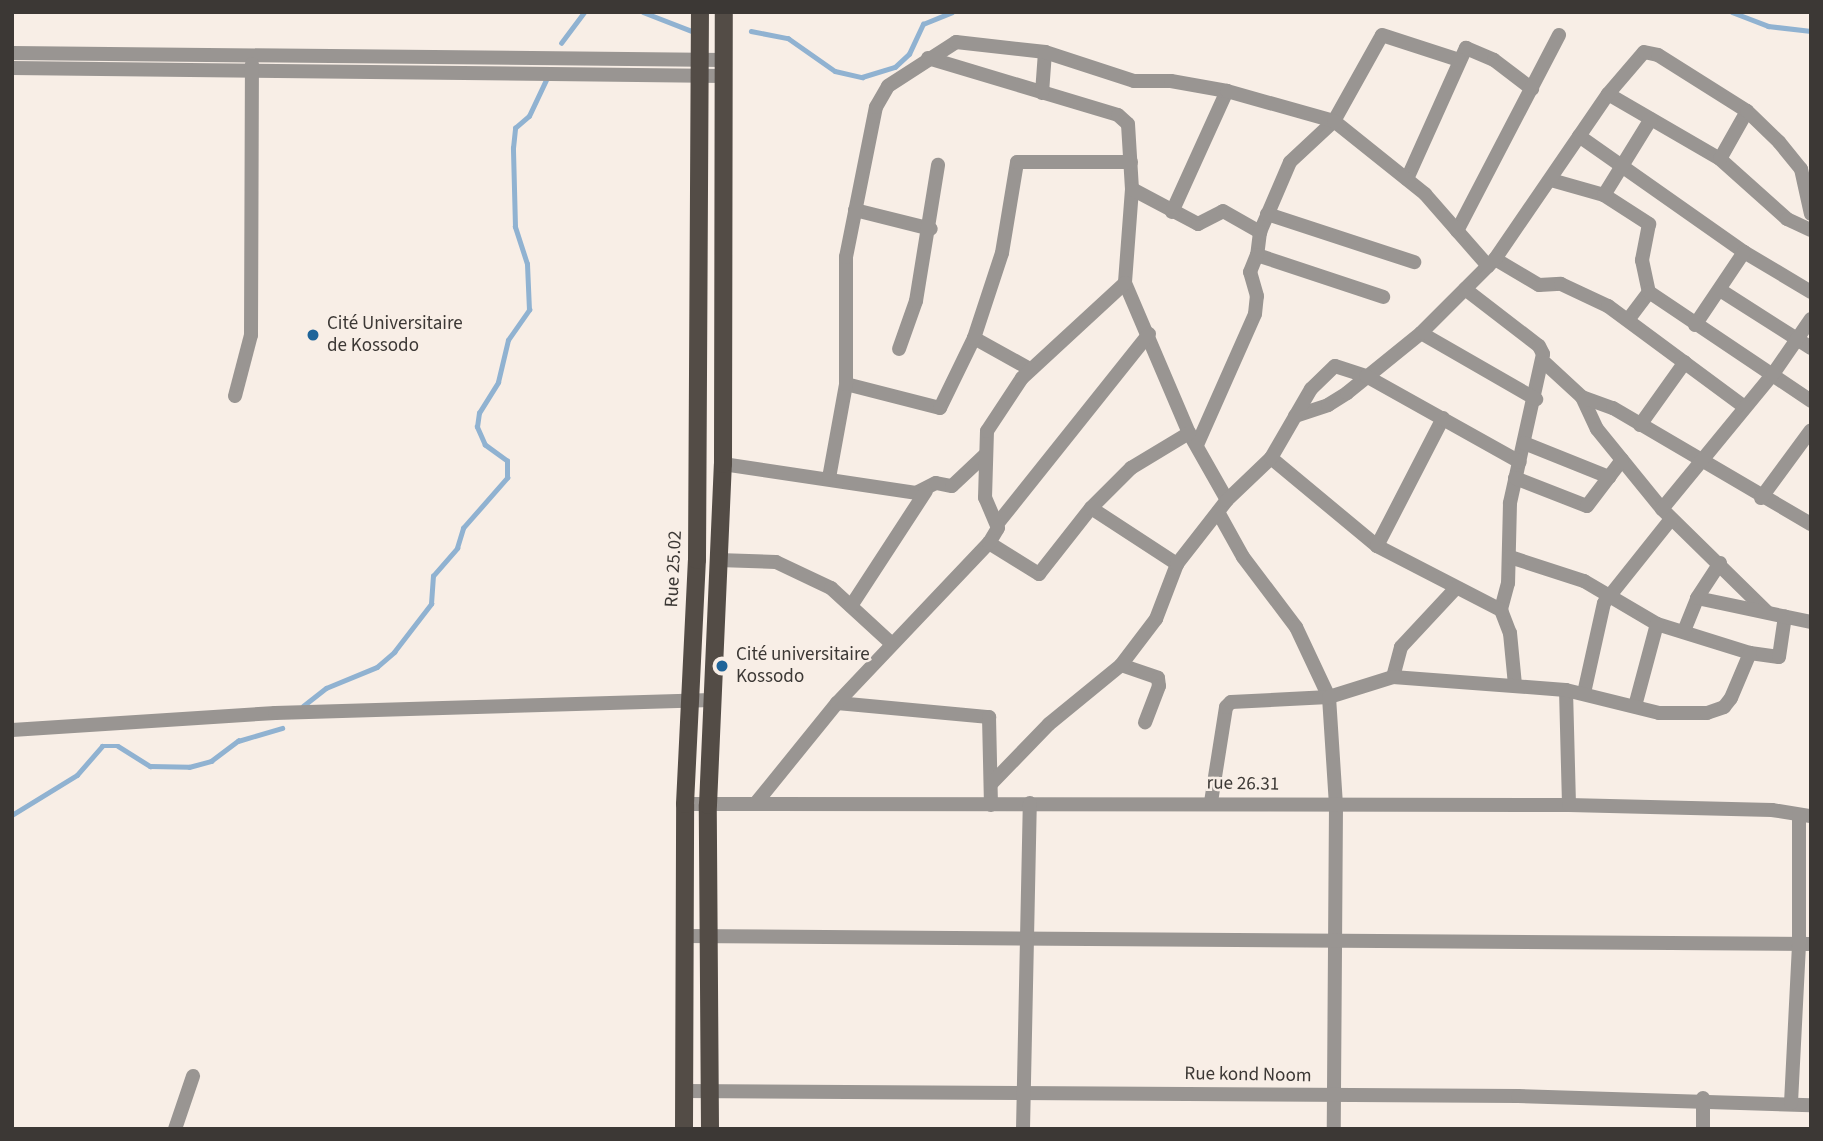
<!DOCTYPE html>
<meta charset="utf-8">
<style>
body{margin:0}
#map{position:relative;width:1823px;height:1141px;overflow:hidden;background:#f8eee6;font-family:"Source Sans 3",sans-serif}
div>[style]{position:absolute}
.stream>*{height:4.5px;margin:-2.25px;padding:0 2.25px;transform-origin:2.25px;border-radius:2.25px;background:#90b2d1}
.minor>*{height:14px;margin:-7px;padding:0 7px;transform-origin:7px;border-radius:7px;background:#999592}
.major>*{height:18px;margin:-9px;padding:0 9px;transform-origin:9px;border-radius:9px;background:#534c46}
.dots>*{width:19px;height:19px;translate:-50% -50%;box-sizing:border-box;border:4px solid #f8eee6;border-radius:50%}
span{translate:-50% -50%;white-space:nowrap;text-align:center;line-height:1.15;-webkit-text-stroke:5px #f8eee6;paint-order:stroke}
.poi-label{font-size:19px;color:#3c3835}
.left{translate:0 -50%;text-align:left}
.street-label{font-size:19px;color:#3c3835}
.frame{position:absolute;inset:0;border:14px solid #3c3835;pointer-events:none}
</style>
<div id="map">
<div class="stream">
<i style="left:643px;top:12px;width:53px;rotate:21.2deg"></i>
<i style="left:1732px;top:12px;width:39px;rotate:21deg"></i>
<i style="left:1768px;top:26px;width:43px;rotate:6.6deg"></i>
<i style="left:751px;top:31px;width:38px;rotate:11deg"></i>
<i style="left:788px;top:38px;width:57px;rotate:35.1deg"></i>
<i style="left:835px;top:71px;width:28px;rotate:13deg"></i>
<i style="left:862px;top:77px;width:34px;rotate:-17deg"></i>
<i style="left:895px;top:67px;width:19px;rotate:-43deg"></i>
<i style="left:909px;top:54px;width:33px;rotate:-65deg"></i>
<i style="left:923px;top:24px;width:31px;rotate:-22deg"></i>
<i style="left:561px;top:43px;width:39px;rotate:-53deg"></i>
<i style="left:303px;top:706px;width:29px;rotate:-38deg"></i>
<i style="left:326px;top:688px;width:55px;rotate:-22.4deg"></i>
<i style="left:377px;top:667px;width:23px;rotate:-41deg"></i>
<i style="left:394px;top:652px;width:61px;rotate:-52.4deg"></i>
<i style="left:431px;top:604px;width:28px;rotate:-86deg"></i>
<i style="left:433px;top:576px;width:37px;rotate:-49deg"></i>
<i style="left:457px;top:548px;width:21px;rotate:-73deg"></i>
<i style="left:463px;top:528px;width:67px;rotate:-48.7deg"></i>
<i style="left:507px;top:478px;width:17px;rotate:-90deg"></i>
<i style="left:507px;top:461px;width:27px;rotate:-144deg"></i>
<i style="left:485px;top:445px;width:20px;rotate:-114deg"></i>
<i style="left:477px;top:427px;width:14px;rotate:-82deg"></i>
<i style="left:479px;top:413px;width:36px;rotate:-58deg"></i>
<i style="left:498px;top:382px;width:43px;rotate:-76.6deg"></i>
<i style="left:508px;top:340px;width:37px;rotate:-55deg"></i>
<i style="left:529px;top:310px;width:46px;rotate:-92.5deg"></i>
<i style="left:527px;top:264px;width:39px;rotate:-108deg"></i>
<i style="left:515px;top:227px;width:79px;rotate:-91.5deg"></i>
<i style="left:513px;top:148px;width:20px;rotate:-84deg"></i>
<i style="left:515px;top:128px;width:18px;rotate:-41deg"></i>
<i style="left:529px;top:116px;width:42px;rotate:-64.7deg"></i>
<i style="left:12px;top:815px;width:76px;rotate:-31.6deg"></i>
<i style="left:77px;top:775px;width:38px;rotate:-49deg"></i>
<i style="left:102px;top:746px;width:16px"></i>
<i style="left:118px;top:746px;width:38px;rotate:32deg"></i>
<i style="left:150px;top:766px;width:39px;rotate:1deg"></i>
<i style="left:189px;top:767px;width:23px;rotate:-15deg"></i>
<i style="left:211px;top:761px;width:34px;rotate:-37deg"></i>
<i style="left:238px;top:741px;width:46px;rotate:-16.5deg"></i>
</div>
<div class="minor">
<i style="left:12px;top:53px;width:711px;rotate:0.56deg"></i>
<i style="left:928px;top:58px;width:198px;rotate:16.7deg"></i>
<i style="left:1118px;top:115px;width:13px;rotate:42deg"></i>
<i style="left:1128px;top:124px;width:65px;rotate:86.5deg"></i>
<i style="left:1132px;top:189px;width:94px;rotate:94.3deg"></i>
<i style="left:1125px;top:283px;width:163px;rotate:66.9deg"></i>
<i style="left:1189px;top:433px;width:77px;rotate:60.4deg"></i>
<i style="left:12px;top:68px;width:711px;rotate:0.64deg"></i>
<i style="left:1042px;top:93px;width:41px;rotate:-85.8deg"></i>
<i style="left:1608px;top:94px;width:129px;rotate:30.1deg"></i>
<i style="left:1720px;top:159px;width:90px;rotate:41.8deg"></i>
<i style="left:1787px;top:219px;width:26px;rotate:25deg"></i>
<i style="left:1579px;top:136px;width:202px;rotate:35.1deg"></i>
<i style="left:1744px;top:252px;width:78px;rotate:30.8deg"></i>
<i style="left:1720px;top:159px;width:55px;rotate:-60.6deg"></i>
<i style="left:1407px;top:179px;width:144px;rotate:-65.8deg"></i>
<i style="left:1466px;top:48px;width:30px;rotate:23deg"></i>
<i style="left:1494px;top:60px;width:48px;rotate:37.3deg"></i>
<i style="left:1551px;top:180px;width:55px;rotate:15.8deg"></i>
<i style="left:1604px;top:195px;width:54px;rotate:32.8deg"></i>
<i style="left:1649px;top:224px;width:37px;rotate:101deg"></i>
<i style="left:1642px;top:260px;width:33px;rotate:78deg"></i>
<i style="left:1649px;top:292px;width:35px;rotate:127deg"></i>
<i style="left:1132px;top:189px;width:75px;rotate:27.9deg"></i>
<i style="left:1198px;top:224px;width:28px;rotate:-27deg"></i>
<i style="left:1223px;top:211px;width:43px;rotate:29.6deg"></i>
<i style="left:1260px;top:232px;width:76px;rotate:-66.8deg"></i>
<i style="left:1290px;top:162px;width:60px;rotate:-43deg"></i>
<i style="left:1334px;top:121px;width:98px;rotate:-60.8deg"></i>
<i style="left:1382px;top:35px;width:81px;rotate:18deg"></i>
<i style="left:1604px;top:195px;width:89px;rotate:-58.3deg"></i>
<i style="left:855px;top:210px;width:78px;rotate:14deg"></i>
<i style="left:1172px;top:212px;width:133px;rotate:-65.6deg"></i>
<i style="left:1267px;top:214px;width:155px;rotate:18.1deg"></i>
<i style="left:1457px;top:231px;width:221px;rotate:-62.5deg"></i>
<i style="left:1260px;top:232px;width:23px;rotate:97deg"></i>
<i style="left:1257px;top:255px;width:133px;rotate:18.4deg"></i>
<i style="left:1495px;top:259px;width:51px;rotate:30.6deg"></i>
<i style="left:1539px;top:285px;width:22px;rotate:-3deg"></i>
<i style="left:1561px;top:284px;width:52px;rotate:25.1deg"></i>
<i style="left:1608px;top:306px;width:168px;rotate:36.5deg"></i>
<i style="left:1465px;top:289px;width:93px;rotate:37.6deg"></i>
<i style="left:1539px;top:346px;width:9px;rotate:63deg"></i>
<i style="left:1543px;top:354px;width:153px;rotate:102.5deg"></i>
<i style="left:1510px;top:503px;width:80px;rotate:91.4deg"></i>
<i style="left:1508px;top:583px;width:28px;rotate:105deg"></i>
<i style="left:1501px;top:610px;width:25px;rotate:69deg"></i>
<i style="left:1510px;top:633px;width:52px;rotate:84.5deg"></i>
<i style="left:1720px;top:290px;width:108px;rotate:32.5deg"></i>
<i style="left:1649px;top:292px;width:195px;rotate:33.9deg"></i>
<i style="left:1695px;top:325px;width:88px;rotate:-56.1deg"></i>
<i style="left:1421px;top:333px;width:133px;rotate:29.9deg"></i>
<i style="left:974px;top:338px;width:64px;rotate:29deg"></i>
<i style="left:899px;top:349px;width:51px;rotate:-70.5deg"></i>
<i style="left:916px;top:301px;width:138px;rotate:-80.8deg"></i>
<i style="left:1545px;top:363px;width:50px;rotate:42.6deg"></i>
<i style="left:1582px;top:397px;width:35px;rotate:65deg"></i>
<i style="left:1597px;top:429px;width:103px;rotate:50.9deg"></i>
<i style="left:1662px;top:509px;width:146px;rotate:44.4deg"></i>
<i style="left:846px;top:384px;width:97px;rotate:14.3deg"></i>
<i style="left:940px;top:408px;width:78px;rotate:-64.1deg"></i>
<i style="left:974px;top:338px;width:89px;rotate:-71.8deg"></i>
<i style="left:1002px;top:253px;width:92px;rotate:-80.6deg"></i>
<i style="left:1017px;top:162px;width:114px"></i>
<i style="left:235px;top:396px;width:63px;rotate:-75.3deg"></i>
<i style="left:251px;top:335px;width:271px;rotate:-89.8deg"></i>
<i style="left:1582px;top:397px;width:33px;rotate:20deg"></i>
<i style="left:1613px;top:408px;width:229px;rotate:30.4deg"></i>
<i style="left:1295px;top:416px;width:35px;rotate:-18deg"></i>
<i style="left:1328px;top:405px;width:22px;rotate:-32deg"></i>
<i style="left:1347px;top:393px;width:95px;rotate:-39deg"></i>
<i style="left:1421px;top:333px;width:105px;rotate:-45deg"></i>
<i style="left:1495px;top:259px;width:200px;rotate:-55.6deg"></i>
<i style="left:1608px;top:94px;width:55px;rotate:-49.4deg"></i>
<i style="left:1644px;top:52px;width:14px;rotate:12deg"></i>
<i style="left:1658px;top:55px;width:105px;rotate:32.2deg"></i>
<i style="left:1747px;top:111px;width:45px;rotate:44.1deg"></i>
<i style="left:1779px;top:142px;width:35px;rotate:51deg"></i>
<i style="left:1801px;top:169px;width:46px;rotate:77.5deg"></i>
<i style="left:1640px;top:425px;width:77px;rotate:-54.5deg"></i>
<i style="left:1524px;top:443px;width:92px;rotate:21.8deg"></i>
<i style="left:1197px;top:445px;width:143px;rotate:-66.1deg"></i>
<i style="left:1255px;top:314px;width:18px;rotate:-84deg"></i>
<i style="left:1257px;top:296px;width:25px;rotate:-106deg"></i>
<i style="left:1250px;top:272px;width:18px;rotate:-68deg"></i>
<i style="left:1271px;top:458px;width:138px;rotate:39.7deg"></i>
<i style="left:1377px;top:546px;width:140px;rotate:27.3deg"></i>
<i style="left:723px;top:464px;width:195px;rotate:8.5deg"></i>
<i style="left:916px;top:493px;width:22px;rotate:-27deg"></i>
<i style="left:936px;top:483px;width:16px;rotate:11deg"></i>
<i style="left:952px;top:486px;width:45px;rotate:-43.2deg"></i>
<i style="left:829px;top:478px;width:96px;rotate:-79.7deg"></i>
<i style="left:846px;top:384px;width:127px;rotate:-90deg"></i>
<i style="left:846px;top:257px;width:153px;rotate:-78.7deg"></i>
<i style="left:876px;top:107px;width:24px;rotate:-60deg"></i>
<i style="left:888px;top:86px;width:81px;rotate:-32.9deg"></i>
<i style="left:956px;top:42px;width:90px;rotate:6.4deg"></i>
<i style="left:1045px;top:52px;width:94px;rotate:18deg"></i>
<i style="left:1134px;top:81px;width:37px"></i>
<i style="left:1171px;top:81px;width:57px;rotate:10.1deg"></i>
<i style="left:1227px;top:91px;width:111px;rotate:15.7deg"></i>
<i style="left:1334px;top:121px;width:117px;rotate:38.7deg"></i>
<i style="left:1425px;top:194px;width:96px;rotate:48.8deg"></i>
<i style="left:1515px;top:478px;width:77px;rotate:21.3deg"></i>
<i style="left:1587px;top:506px;width:58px;rotate:-52.7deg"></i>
<i style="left:1761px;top:498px;width:84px;rotate:-53.7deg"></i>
<i style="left:1091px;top:508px;width:103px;rotate:33.1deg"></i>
<i style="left:1662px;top:509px;width:175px;rotate:-50.6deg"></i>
<i style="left:1773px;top:374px;width:67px;rotate:-55.4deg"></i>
<i style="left:1218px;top:512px;width:51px;rotate:60.9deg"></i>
<i style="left:1243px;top:557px;width:88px;rotate:52.9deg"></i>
<i style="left:1296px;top:627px;width:77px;rotate:64.8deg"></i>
<i style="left:1329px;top:697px;width:108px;rotate:86.3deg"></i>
<i style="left:1336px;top:805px;width:324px;rotate:90.4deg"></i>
<i style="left:998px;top:523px;width:242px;rotate:-51.4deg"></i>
<i style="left:989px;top:543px;width:59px;rotate:31.8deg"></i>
<i style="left:1039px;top:574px;width:84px;rotate:-51.8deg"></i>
<i style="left:1091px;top:508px;width:57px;rotate:-45deg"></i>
<i style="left:1131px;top:468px;width:68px;rotate:-31.1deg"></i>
<i style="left:1377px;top:546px;width:144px;rotate:-62.7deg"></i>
<i style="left:1510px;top:557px;width:78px;rotate:18deg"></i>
<i style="left:1584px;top:581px;width:85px;rotate:30.5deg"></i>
<i style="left:1657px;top:624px;width:97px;rotate:17.3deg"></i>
<i style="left:1750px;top:653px;width:29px;rotate:8deg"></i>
<i style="left:1779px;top:657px;width:41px;rotate:-81.7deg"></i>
<i style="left:718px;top:560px;width:58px;rotate:2deg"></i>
<i style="left:776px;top:562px;width:61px;rotate:25.3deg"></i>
<i style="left:831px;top:588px;width:83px;rotate:42.6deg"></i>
<i style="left:1697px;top:598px;width:116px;rotate:11.9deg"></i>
<i style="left:851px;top:606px;width:137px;rotate:-56.9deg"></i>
<i style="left:1684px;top:631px;width:35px;rotate:-68deg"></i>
<i style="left:1697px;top:598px;width:42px;rotate:-56.7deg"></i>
<i style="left:1121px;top:665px;width:39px;rotate:19deg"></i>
<i style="left:1158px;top:678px;width:8px;rotate:83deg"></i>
<i style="left:1159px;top:686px;width:39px;rotate:111deg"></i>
<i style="left:1393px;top:677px;width:31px;rotate:-75deg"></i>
<i style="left:1401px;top:647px;width:81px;rotate:-47deg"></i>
<i style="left:1566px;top:690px;width:115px;rotate:88.5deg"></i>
<i style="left:1584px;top:693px;width:92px;rotate:-77.5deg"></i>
<i style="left:1604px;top:603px;width:107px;rotate:-51.4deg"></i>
<i style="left:837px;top:703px;width:153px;rotate:5.3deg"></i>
<i style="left:989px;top:717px;width:88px;rotate:88.7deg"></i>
<i style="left:1635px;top:706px;width:85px;rotate:-75deg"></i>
<i style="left:12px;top:730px;width:264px;rotate:-3.7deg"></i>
<i style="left:275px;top:713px;width:437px;rotate:-1.7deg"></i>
<i style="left:991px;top:784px;width:83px;rotate:-46deg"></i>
<i style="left:1049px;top:724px;width:93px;rotate:-39.3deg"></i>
<i style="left:1121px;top:665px;width:58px;rotate:-52.7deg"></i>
<i style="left:1156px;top:619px;width:59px;rotate:-69.1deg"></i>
<i style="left:1177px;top:564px;width:81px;rotate:-52deg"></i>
<i style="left:1227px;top:500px;width:61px;rotate:-43.7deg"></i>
<i style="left:1271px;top:458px;width:80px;rotate:-59.9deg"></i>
<i style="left:1311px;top:389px;width:33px;rotate:-44deg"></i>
<i style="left:1335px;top:366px;width:33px;rotate:18deg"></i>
<i style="left:1366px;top:376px;width:176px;rotate:29.2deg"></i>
<i style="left:1211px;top:802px;width:96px;rotate:-81deg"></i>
<i style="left:1226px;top:707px;width:7px;rotate:-45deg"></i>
<i style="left:1231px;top:702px;width:98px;rotate:-2.9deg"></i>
<i style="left:1329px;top:697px;width:67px;rotate:-17.4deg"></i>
<i style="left:1393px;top:677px;width:173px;rotate:4.3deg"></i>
<i style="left:1566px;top:690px;width:96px;rotate:13.9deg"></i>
<i style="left:1659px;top:713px;width:48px"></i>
<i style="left:1707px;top:713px;width:18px;rotate:-19deg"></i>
<i style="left:1724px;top:707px;width:11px;rotate:-52deg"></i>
<i style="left:1731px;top:698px;width:49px;rotate:-67.1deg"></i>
<i style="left:756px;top:803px;width:129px;rotate:-51deg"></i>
<i style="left:837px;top:703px;width:221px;rotate:-46.5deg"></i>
<i style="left:989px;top:543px;width:17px;rotate:-59deg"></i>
<i style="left:998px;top:528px;width:33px;rotate:-113deg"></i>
<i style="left:985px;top:498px;width:67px;rotate:-88.3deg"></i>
<i style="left:987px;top:431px;width:64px;rotate:-56.6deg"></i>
<i style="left:1022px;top:378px;width:140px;rotate:-42.7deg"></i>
<i style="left:685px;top:804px;width:884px;rotate:0.06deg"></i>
<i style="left:1569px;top:805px;width:203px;rotate:1.4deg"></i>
<i style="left:1772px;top:810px;width:39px;rotate:9deg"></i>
<i style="left:683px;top:936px;width:1128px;rotate:0.41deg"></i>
<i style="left:684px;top:1091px;width:834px;rotate:0.34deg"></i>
<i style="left:1518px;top:1096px;width:293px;rotate:1.8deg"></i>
<i style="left:1791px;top:1103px;width:159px;rotate:-87.1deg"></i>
<i style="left:1799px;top:944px;width:129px;rotate:-90deg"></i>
<i style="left:175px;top:1129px;width:56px;rotate:-71.2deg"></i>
<i style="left:1023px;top:1129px;width:326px;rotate:-88.8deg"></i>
<i style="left:1703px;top:1129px;width:31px;rotate:-90deg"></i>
</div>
<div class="major">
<i style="left:684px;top:1129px;width:325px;rotate:-89.8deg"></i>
<i style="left:685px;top:804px;width:244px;rotate:-87.2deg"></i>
<i style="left:697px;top:560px;width:548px;rotate:-89.69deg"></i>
<i style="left:710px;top:1129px;width:324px;rotate:-90.4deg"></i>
<i style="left:708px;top:805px;width:341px;rotate:-87.5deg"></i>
<i style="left:723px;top:464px;width:452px;rotate:-89.9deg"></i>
</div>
<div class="dots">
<i style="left:313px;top:335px;background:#1f6499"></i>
<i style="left:722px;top:666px;background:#1f6499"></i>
</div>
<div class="poi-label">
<span class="left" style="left:327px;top:335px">Cité Universitaire<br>de Kossodo</span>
<span class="left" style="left:736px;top:666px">Cité universitaire<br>Kossodo</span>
</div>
<div class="street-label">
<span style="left:674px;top:569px;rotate:-87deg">Rue 25.02</span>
<span style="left:1243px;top:784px;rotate:1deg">rue 26.31</span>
<span style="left:1248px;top:1075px;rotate:1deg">Rue kond Noom</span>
</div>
<div class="frame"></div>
</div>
